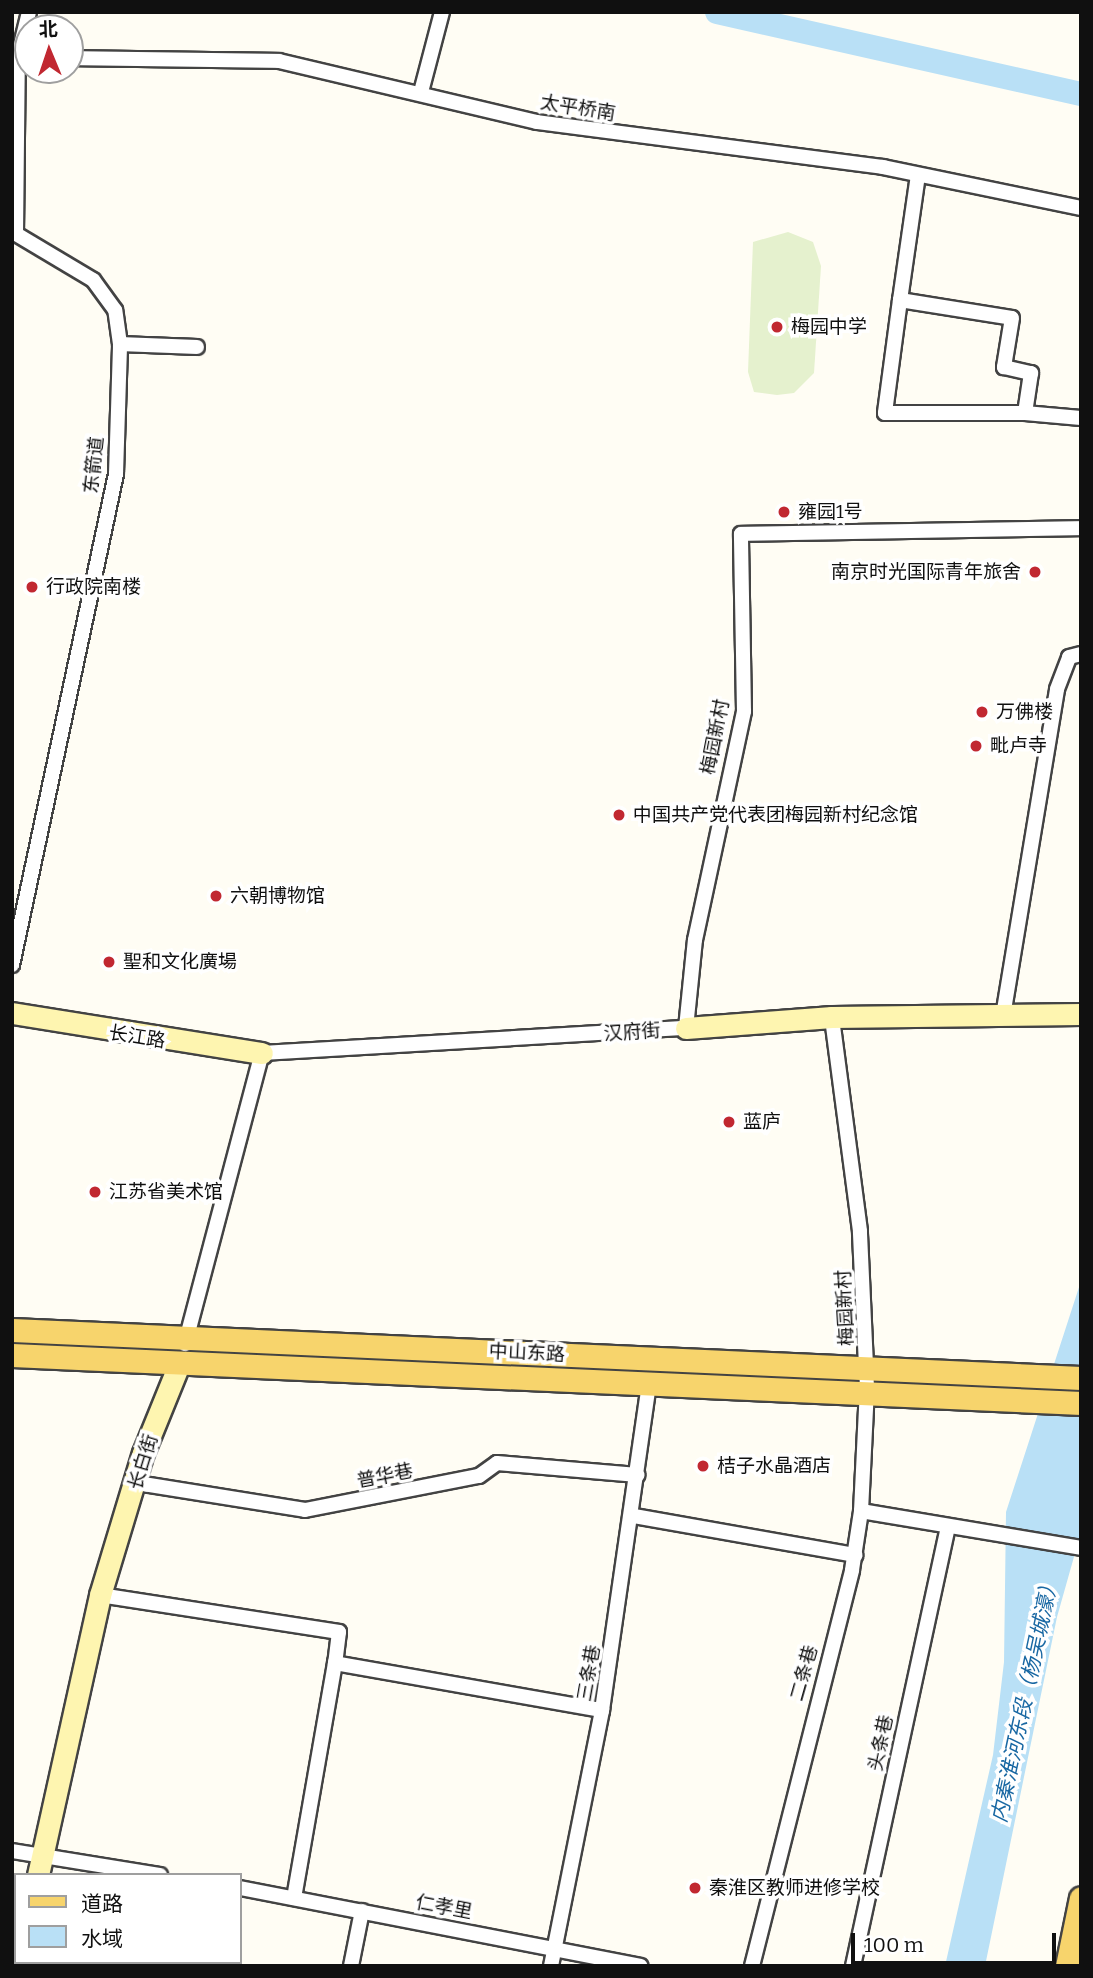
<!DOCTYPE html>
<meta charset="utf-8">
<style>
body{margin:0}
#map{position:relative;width:1093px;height:1978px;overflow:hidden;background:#fffdf4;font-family:Bitter,"Noto Sans SC",serif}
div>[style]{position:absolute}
.pitch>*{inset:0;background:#e5f1ce}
.water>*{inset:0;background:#b9e0f6}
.river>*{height:24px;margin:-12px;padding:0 12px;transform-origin:12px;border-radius:12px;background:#b9e0f6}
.roads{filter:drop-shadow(2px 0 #434343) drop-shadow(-2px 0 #434343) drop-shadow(0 2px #434343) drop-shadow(0 -2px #434343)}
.street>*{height:14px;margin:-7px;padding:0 7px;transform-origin:7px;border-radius:7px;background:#fff}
.secondary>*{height:21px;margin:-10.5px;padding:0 10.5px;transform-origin:10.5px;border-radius:10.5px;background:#fef5b0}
.primary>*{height:23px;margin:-11.5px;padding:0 11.5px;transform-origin:11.5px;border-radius:11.5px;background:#f7d46c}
.dots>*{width:19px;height:19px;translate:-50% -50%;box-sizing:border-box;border:4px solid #fff;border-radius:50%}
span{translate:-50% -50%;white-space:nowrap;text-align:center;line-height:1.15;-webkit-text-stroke:7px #fff;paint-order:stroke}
.street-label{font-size:19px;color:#101010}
.poi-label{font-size:19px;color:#101010}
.left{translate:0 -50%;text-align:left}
.right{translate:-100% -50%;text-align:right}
.water-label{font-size:21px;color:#1968a3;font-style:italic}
.frame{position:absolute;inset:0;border:14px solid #101010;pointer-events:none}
.legend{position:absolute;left:14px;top:1873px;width:228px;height:91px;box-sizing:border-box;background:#fff;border:2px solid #9f9f9f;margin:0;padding:9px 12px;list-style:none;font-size:21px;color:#101010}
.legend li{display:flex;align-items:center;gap:14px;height:35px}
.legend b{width:35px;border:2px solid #9f9f9f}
.north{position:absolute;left:14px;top:14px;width:70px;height:70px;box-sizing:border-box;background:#fff;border:2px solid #9f9f9f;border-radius:50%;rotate:358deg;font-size:19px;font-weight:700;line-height:28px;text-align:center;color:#101010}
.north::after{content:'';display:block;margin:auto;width:24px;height:32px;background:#c12831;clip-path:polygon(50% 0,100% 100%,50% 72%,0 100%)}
.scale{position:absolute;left:851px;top:1933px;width:205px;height:32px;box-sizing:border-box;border:4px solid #101010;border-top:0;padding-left:9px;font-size:21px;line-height:24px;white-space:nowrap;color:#101010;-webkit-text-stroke:5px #fff;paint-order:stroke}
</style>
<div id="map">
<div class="pitch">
<i style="clip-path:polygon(788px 232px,813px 242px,821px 266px,814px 373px,794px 393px,777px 395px,754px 392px,748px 372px,753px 242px)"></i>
</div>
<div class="water">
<i style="clip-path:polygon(1081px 1281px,1081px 1532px,1057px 1617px,985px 1966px,945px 1966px,993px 1755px,1004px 1662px,1006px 1512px)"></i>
</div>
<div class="river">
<i style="left:717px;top:12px;width:373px;rotate:12.7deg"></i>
</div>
<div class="roads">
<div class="street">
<i style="left:70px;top:58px;width:209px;rotate:0.8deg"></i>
<i style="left:279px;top:61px;width:265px;rotate:13.3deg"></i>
<i style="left:537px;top:122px;width:349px;rotate:7.4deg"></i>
<i style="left:883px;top:167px;width:202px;rotate:11.7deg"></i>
<i style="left:421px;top:92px;width:83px;rotate:-75.3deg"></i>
<i style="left:918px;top:175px;width:126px;rotate:98.2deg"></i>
<i style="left:900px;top:300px;width:113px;rotate:9.1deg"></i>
<i style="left:1012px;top:318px;width:50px;rotate:99.3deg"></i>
<i style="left:1004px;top:367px;width:28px;rotate:13deg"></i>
<i style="left:1031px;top:373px;width:40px;rotate:98.5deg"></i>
<i style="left:1025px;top:413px;width:56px;rotate:5.1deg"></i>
<i style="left:900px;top:300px;width:114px;rotate:97.6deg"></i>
<i style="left:885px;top:413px;width:140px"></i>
<i style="left:120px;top:344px;width:77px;rotate:2.2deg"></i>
<i style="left:12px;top:965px;width:502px;rotate:-78.04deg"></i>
<i style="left:116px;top:474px;width:130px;rotate:-88.2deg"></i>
<i style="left:120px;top:344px;width:34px;rotate:-98deg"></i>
<i style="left:115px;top:310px;width:37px;rotate:-126deg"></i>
<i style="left:93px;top:280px;width:90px;rotate:-149.1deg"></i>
<i style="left:16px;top:234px;width:177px;rotate:-89.4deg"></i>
<i style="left:18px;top:57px;width:46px;rotate:-76.3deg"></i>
<i style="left:1003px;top:1016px;width:331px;rotate:-80.6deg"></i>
<i style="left:1057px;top:689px;width:34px;rotate:-69deg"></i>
<i style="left:1069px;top:657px;width:12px;rotate:-14deg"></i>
<i style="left:185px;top:1344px;width:301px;rotate:-75.2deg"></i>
<i style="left:262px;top:1053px;width:425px;rotate:-3.4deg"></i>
<i style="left:686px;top:1028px;width:88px;rotate:-84.2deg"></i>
<i style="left:695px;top:940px;width:234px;rotate:-77.9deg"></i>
<i style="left:744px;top:711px;width:177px;rotate:-91deg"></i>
<i style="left:741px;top:534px;width:340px;rotate:-1deg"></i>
<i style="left:137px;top:1483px;width:170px;rotate:9.1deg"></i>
<i style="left:305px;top:1510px;width:177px;rotate:-11.1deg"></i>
<i style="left:479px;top:1476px;width:22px;rotate:-36deg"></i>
<i style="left:497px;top:1463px;width:141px;rotate:4.9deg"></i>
<i style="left:861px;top:1511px;width:223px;rotate:9.5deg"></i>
<i style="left:634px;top:1516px;width:225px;rotate:10deg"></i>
<i style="left:100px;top:1595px;width:242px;rotate:8.8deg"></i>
<i style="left:339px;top:1632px;width:31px;rotate:97deg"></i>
<i style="left:12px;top:1851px;width:150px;rotate:9.2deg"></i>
<i style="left:240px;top:1888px;width:408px;rotate:11deg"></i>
<i style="left:294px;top:1898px;width:239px;rotate:-80.1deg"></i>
<i style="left:335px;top:1663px;width:271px;rotate:10deg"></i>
<i style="left:151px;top:1966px;width:4px;rotate:-76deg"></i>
<i style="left:351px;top:1966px;width:56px;rotate:-78.7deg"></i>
<i style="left:551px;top:1966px;width:261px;rotate:-78.7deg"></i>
<i style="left:602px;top:1710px;width:330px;rotate:-81.8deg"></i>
<i style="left:752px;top:1966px;width:408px;rotate:-75.8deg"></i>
<i style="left:852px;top:1570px;width:60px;rotate:-81.3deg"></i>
<i style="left:861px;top:1511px;width:123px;rotate:-87.2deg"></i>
<i style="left:867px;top:1388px;width:157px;rotate:-92.6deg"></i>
<i style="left:860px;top:1231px;width:216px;rotate:-97.5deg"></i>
<i style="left:853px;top:1966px;width:448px;rotate:-77.8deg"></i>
</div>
<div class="secondary">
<i style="left:12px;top:1013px;width:253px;rotate:9.1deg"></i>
<i style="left:686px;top:1028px;width:146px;rotate:-4.3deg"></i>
<i style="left:832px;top:1017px;width:249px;rotate:-0.7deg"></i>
<i style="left:38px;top:1875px;width:287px;rotate:-77.5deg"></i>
<i style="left:100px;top:1595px;width:148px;rotate:-73.2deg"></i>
<i style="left:143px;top:1453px;width:98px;rotate:-67.9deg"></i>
<i style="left:16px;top:1966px;width:4px;rotate:-76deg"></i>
</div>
<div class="primary">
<i style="left:12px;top:1330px;width:1070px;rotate:2.57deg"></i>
<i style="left:12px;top:1355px;width:1070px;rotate:2.57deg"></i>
<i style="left:1067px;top:1966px;width:69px;rotate:-78.4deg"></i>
</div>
</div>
<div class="dots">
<i style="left:777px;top:327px;background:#c12831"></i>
<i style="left:784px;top:512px;background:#c12831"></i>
<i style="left:1035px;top:572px;background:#c12831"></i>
<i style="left:32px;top:587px;background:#c12831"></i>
<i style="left:982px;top:712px;background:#c12831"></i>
<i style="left:976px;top:746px;background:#c12831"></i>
<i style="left:619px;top:815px;background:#c12831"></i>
<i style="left:216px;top:896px;background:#c12831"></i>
<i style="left:109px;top:962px;background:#c12831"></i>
<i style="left:729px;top:1122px;background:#c12831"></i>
<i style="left:95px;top:1192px;background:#c12831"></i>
<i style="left:703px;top:1466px;background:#c12831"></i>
<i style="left:695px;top:1888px;background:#c12831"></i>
</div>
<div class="street-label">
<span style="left:578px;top:108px;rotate:9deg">太平桥南</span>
<span style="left:94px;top:465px;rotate:-84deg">东箭道</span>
<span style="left:715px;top:737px;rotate:-79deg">梅园新村</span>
<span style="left:632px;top:1032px;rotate:-4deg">汉府街</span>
<span style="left:137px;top:1037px;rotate:9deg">长江路</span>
<span style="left:845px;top:1308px;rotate:-93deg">梅园新村</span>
<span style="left:527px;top:1353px;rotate:3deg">中山东路</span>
<span style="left:143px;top:1462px;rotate:-73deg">长白街</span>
<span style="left:385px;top:1476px;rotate:-11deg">普华巷</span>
<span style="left:589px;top:1673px;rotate:-80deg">三条巷</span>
<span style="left:804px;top:1673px;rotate:-74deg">二条巷</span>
<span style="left:881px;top:1743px;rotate:-78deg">头条巷</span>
<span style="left:444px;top:1907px;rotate:11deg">仁孝里</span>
</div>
<div class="poi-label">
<span class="left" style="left:791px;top:327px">梅园中学</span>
<span class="left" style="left:798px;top:512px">雍园1号</span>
<span class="right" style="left:1021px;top:572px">南京时光国际青年旅舍</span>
<span class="left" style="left:46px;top:587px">行政院南楼</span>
<span class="left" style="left:996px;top:712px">万佛楼</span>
<span class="left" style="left:990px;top:746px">毗卢寺</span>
<span class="left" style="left:633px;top:815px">中国共产党代表团梅园新村纪念馆</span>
<span class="left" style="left:230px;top:896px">六朝博物馆</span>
<span class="left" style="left:123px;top:962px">聖和文化廣場</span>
<span class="left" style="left:743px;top:1122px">蓝庐</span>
<span class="left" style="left:109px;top:1192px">江苏省美术馆</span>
<span class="left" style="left:717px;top:1466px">桔子水晶酒店</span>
<span class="left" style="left:709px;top:1888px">秦淮区教师进修学校</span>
</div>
<div class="water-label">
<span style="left:1025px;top:1699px;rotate:-78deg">内秦淮河东段（杨吴城濠）</span>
</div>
<div class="frame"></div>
<ul class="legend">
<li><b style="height:9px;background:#f7d46c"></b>道路</li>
<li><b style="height:19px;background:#b9e0f6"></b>水域</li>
</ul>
<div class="north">北</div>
<div class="scale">100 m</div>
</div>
